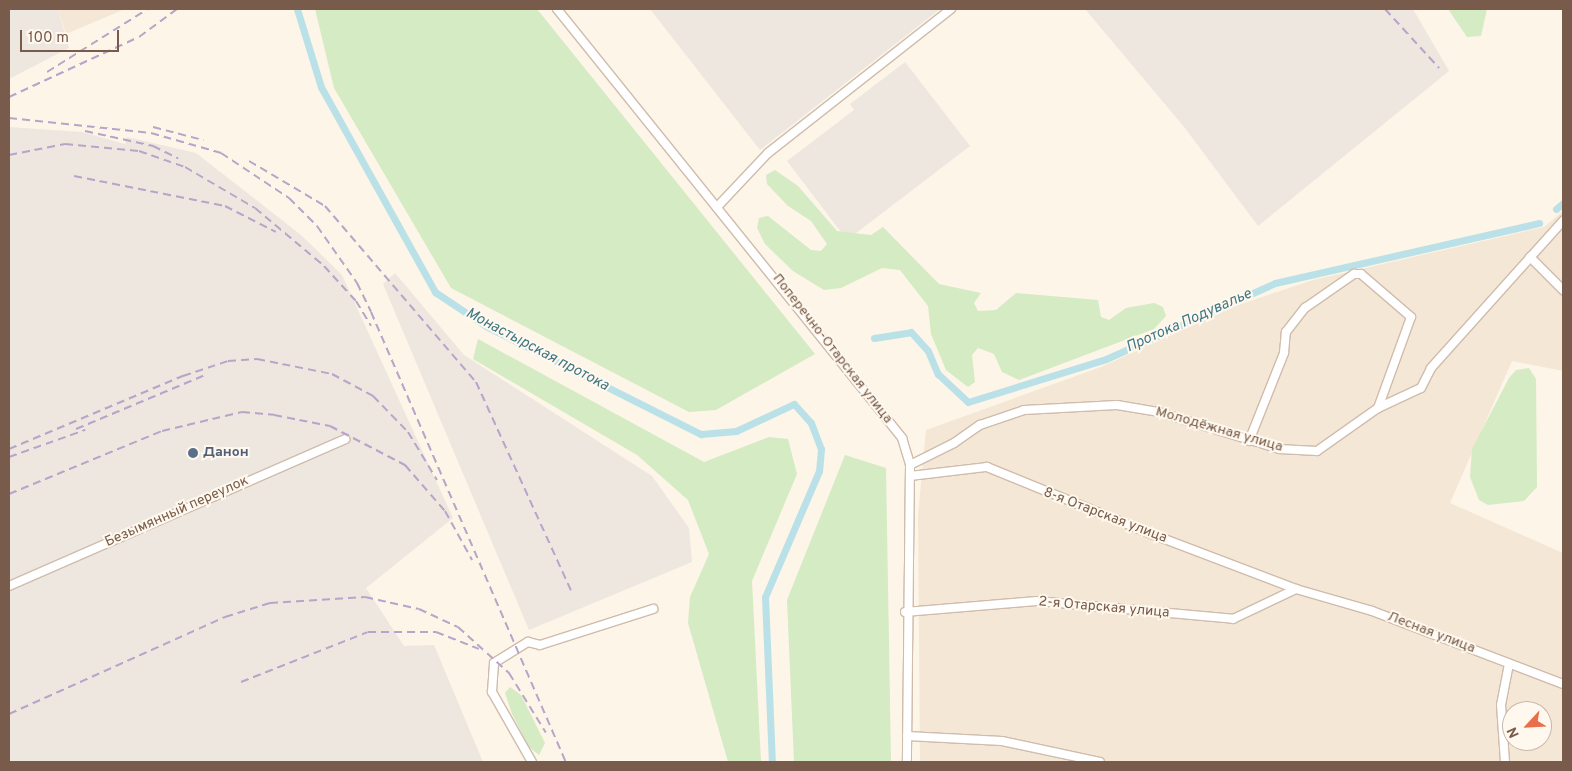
<!DOCTYPE html>
<meta charset="utf-8">
<style>
body{margin:0}
#map{position:relative;width:1572px;height:771px;overflow:hidden;background:#fdf5e7;font-family:Overpass,sans-serif}
div>[style]{position:absolute}
.residential>*{inset:0;background:#f5e7d5}
.industrial>*{inset:0;background:#ede7e0}
.green>*{inset:0;background:#d4ebc4}
.canal>*{height:7px;margin:-3.5px;padding:0 3.5px;transform-origin:3.5px;border-radius:3.5px;background:#bae1e8}
.roads{filter:drop-shadow(1px 0 #cfbcac) drop-shadow(-1px 0 #cfbcac) drop-shadow(0 1px #cfbcac) drop-shadow(0 -1px #cfbcac)}
.minor>*{height:8px;margin:-4px;padding:0 4px;transform-origin:4px;border-radius:4px;background:#fff}
.rail>*{height:2px;margin-top:-1px;transform-origin:0;background:repeating-linear-gradient(90deg,#b8a4c8 0 8px,transparent 0 13px)}
.dots>*{width:14px;height:14px;translate:-50% -50%;box-sizing:border-box;border:2px solid #fff8ee;border-radius:50%}
span{translate:-50% -50%;white-space:nowrap;text-align:center;line-height:1.15;-webkit-text-stroke:4px #fff8ee;paint-order:stroke}
.street-label{font-size:14px;color:#785b4a}
.service-label{font-size:14px;color:#4e5e75;font-weight:700}
.left{translate:0 -50%;text-align:left}
.water-label{font-size:15px;color:#3f7884;font-style:italic}
.frame{position:absolute;inset:0;border:10px solid #785b4a;pointer-events:none}
.north{position:absolute;left:1502px;top:701px;width:50px;height:50px;box-sizing:border-box;background:#fff8ee;border:1px solid #c9b9ac;border-radius:50%;rotate:245deg;font-size:14px;font-weight:700;line-height:20px;text-align:center;color:#785b4a}
.north::after{content:'';display:block;margin:auto;width:18px;height:22px;background:#ea6e49;clip-path:polygon(50% 0,100% 100%,50% 72%,0 100%)}
.scale{position:absolute;left:20px;top:30px;width:99px;height:22px;box-sizing:border-box;border:2px solid #785b4a;border-top:0;padding-left:6px;font-size:15px;line-height:18px;white-space:nowrap;color:#785b4a;-webkit-text-stroke:4px #fff8ee;paint-order:stroke}
</style>
<div id="map">
<div class="residential">
<i style="clip-path:polygon(58px 9px,125px 9px,66px 34px)"></i>
<i style="clip-path:polygon(evenodd,1563px 211px,1563px 371px,1512px 361px,1450px 503px,1563px 553px,1563px 762px,920px 762px,918px 515px,926px 430px,1101px 367px,1238px 305px,1313px 280px,1544px 227px,1563px 211px,1512px 711px,1542px 711px,1542px 741px,1512px 741px,1512px 711px)"></i>
</div>
<div class="industrial">
<i style="clip-path:polygon(9px 9px,58px 9px,69px 48px,9px 79px)"></i>
<i style="clip-path:polygon(650px 9px,940px 9px,760px 150px)"></i>
<i style="clip-path:polygon(1085px 9px,1413px 9px,1449px 71px,1258px 226px,1185px 128px)"></i>
<i style="clip-path:polygon(905px 62px,970px 146px,847px 240px,787px 161px,854px 110px,850px 104px)"></i>
<i style="clip-path:polygon(9px 127px,82px 132px,125px 144px,127px 137px,196px 153px,301px 235px,342px 275px,453px 518px,366px 588px,404px 646px,434px 645px,483px 762px,9px 762px)"></i>
<i style="clip-path:polygon(395px 273px,464px 355px,652px 476px,689px 528px,692px 562px,529px 630px,383px 284px)"></i>
</div>
<div class="green">
<i style="clip-path:polygon(315px 9px,537px 9px,815px 354px,716px 410px,689px 412px,451px 288px,334px 88px)"></i>
<i style="clip-path:polygon(1448px 9px,1487px 9px,1481px 36px,1467px 37px)"></i>
<i style="clip-path:polygon(775px 170px,798px 186px,837px 231px,871px 235px,883px 227px,939px 284px,981px 293px,974px 303px,978px 311px,996px 310px,1016px 293px,1098px 300px,1101px 317px,1109px 320px,1126px 308px,1154px 303px,1163px 307px,1166px 316px,1154px 329px,1019px 380px,1002px 372px,994px 354px,978px 348px,972px 355px,975px 382px,968px 387px,946px 370px,931px 334px,928px 306px,900px 270px,882px 268px,841px 288px,824px 290px,793px 271px,765px 244px,757px 228px,759px 218px,768px 216px,811px 250px,821px 251px,827px 244px,811px 221px,788px 206px,767px 184px,766px 175px)"></i>
<i style="clip-path:polygon(478px 339px,704px 462px,769px 437px,788px 439px,797px 474px,752px 581px,761px 762px,728px 762px,688px 623px,690px 597px,709px 554px,688px 500px,637px 455px,473px 359px)"></i>
<i style="clip-path:polygon(1529px 368px,1536px 379px,1537px 487px,1524px 501px,1488px 505px,1479px 500px,1470px 477px,1472px 449px,1509px 378px,1516px 370px)"></i>
<i style="clip-path:polygon(845px 455px,886px 468px,891px 762px,794px 762px,787px 600px)"></i>
<i style="clip-path:polygon(510px 687px,521px 695px,545px 743px,539px 755px,529px 747px,512px 714px,505px 693px)"></i>
</div>
<div class="canal">
<i style="left:297px;top:9px;width:82px;rotate:72.9deg"></i>
<i style="left:321px;top:87px;width:235px;rotate:60.9deg"></i>
<i style="left:435px;top:292px;width:61px;rotate:33.7deg"></i>
<i style="left:486px;top:326px;width:241px;rotate:26.7deg"></i>
<i style="left:701px;top:434px;width:35px;rotate:-5deg"></i>
<i style="left:736px;top:431px;width:64px;rotate:-25deg"></i>
<i style="left:794px;top:404px;width:25px;rotate:48deg"></i>
<i style="left:811px;top:423px;width:28px;rotate:69deg"></i>
<i style="left:821px;top:449px;width:22px;rotate:95deg"></i>
<i style="left:819px;top:471px;width:137px;rotate:113.2deg"></i>
<i style="left:765px;top:597px;width:165px;rotate:87.6deg"></i>
<i style="left:1556px;top:209px;width:9px;rotate:-41deg"></i>
<i style="left:874px;top:338px;width:37px;rotate:-9deg"></i>
<i style="left:911px;top:332px;width:25px;rotate:48deg"></i>
<i style="left:928px;top:351px;width:25px;rotate:67deg"></i>
<i style="left:938px;top:374px;width:41px;rotate:43deg"></i>
<i style="left:968px;top:402px;width:145px;rotate:-17.3deg"></i>
<i style="left:1106px;top:359px;width:185px;rotate:-24.2deg"></i>
<i style="left:1275px;top:283px;width:271px;rotate:-12.8deg"></i>
</div>
<div class="roads">
<div class="minor">
<i style="left:557px;top:9px;width:551px;rotate:51.19deg"></i>
<i style="left:902px;top:438px;width:28px;rotate:73deg"></i>
<i style="left:910px;top:465px;width:297px;rotate:90.6deg"></i>
<i style="left:718px;top:206px;width:73px;rotate:-46.7deg"></i>
<i style="left:768px;top:153px;width:233px;rotate:-38.2deg"></i>
<i style="left:1530px;top:257px;width:47px;rotate:45deg"></i>
<i style="left:1249px;top:441px;width:95px;rotate:-68.3deg"></i>
<i style="left:1284px;top:353px;width:21px;rotate:-85deg"></i>
<i style="left:1286px;top:332px;width:31px;rotate:-52deg"></i>
<i style="left:1305px;top:308px;width:60px;rotate:-34.8deg"></i>
<i style="left:1354px;top:274px;width:7px"></i>
<i style="left:1361px;top:274px;width:66px;rotate:40.7deg"></i>
<i style="left:1411px;top:317px;width:97px;rotate:109.9deg"></i>
<i style="left:910px;top:465px;width:49px;rotate:-26.6deg"></i>
<i style="left:954px;top:443px;width:32px;rotate:-35deg"></i>
<i style="left:980px;top:425px;width:46px;rotate:-18.8deg"></i>
<i style="left:1024px;top:410px;width:93px;rotate:-3.1deg"></i>
<i style="left:1117px;top:405px;width:43px;rotate:9.5deg"></i>
<i style="left:1159px;top:412px;width:126px;rotate:17.1deg"></i>
<i style="left:1279px;top:449px;width:38px;rotate:3deg"></i>
<i style="left:1317px;top:451px;width:75px;rotate:-35.2deg"></i>
<i style="left:1378px;top:408px;width:47px;rotate:-24.9deg"></i>
<i style="left:1421px;top:388px;width:22px;rotate:-63deg"></i>
<i style="left:1431px;top:368px;width:198px;rotate:-48.1deg"></i>
<i style="left:910px;top:476px;width:78px;rotate:-6.7deg"></i>
<i style="left:987px;top:467px;width:180px;rotate:22.2deg"></i>
<i style="left:1154px;top:535px;width:152px;rotate:20.8deg"></i>
<i style="left:1296px;top:589px;width:79px;rotate:16.1deg"></i>
<i style="left:1372px;top:611px;width:204px;rotate:20.9deg"></i>
<i style="left:9px;top:586px;width:367px;rotate:-23.6deg"></i>
<i style="left:905px;top:612px;width:132px;rotate:-4.8deg"></i>
<i style="left:1037px;top:601px;width:197px;rotate:5.2deg"></i>
<i style="left:1233px;top:619px;width:70px;rotate:-25.5deg"></i>
<i style="left:907px;top:736px;width:95px;rotate:3deg"></i>
<i style="left:1002px;top:741px;width:100px;rotate:12.1deg"></i>
<i style="left:532px;top:762px;width:81px;rotate:-119.7deg"></i>
<i style="left:492px;top:692px;width:29px;rotate:-86deg"></i>
<i style="left:494px;top:663px;width:40px;rotate:-32deg"></i>
<i style="left:528px;top:642px;width:12px;rotate:14deg"></i>
<i style="left:540px;top:645px;width:119px;rotate:-17.7deg"></i>
<i style="left:1505px;top:762px;width:57px;rotate:-94deg"></i>
<i style="left:1501px;top:705px;width:42px;rotate:-79deg"></i>
</div>
</div>
<div class="rail">
<i style="left:1385px;top:9px;width:80px;rotate:47.5deg"></i>
<i style="left:47px;top:72px;width:119px;rotate:-32deg"></i>
<i style="left:9px;top:97px;width:143px;rotate:-24.8deg"></i>
<i style="left:139px;top:37px;width:47px;rotate:-36.4deg"></i>
<i style="left:9px;top:118px;width:143px;rotate:6deg"></i>
<i style="left:151px;top:133px;width:73px;rotate:15.9deg"></i>
<i style="left:221px;top:153px;width:82px;rotate:33.5deg"></i>
<i style="left:289px;top:198px;width:40px;rotate:45deg"></i>
<i style="left:317px;top:226px;width:70px;rotate:54.9deg"></i>
<i style="left:357px;top:283px;width:32px;rotate:64deg"></i>
<i style="left:371px;top:312px;width:490px;rotate:66.6deg"></i>
<i style="left:153px;top:127px;width:52px;rotate:14.6deg"></i>
<i style="left:85px;top:131px;width:70px;rotate:12.4deg"></i>
<i style="left:153px;top:146px;width:28px;rotate:26deg"></i>
<i style="left:9px;top:155px;width:57px;rotate:-11.1deg"></i>
<i style="left:65px;top:144px;width:74px;rotate:5.4deg"></i>
<i style="left:139px;top:151px;width:49px;rotate:19.2deg"></i>
<i style="left:185px;top:167px;width:81px;rotate:30.4deg"></i>
<i style="left:255px;top:208px;width:90px;rotate:40deg"></i>
<i style="left:324px;top:266px;width:47px;rotate:47.6deg"></i>
<i style="left:356px;top:301px;width:29px;rotate:59deg"></i>
<i style="left:249px;top:161px;width:88px;rotate:30.6deg"></i>
<i style="left:325px;top:206px;width:232px;rotate:49.4deg"></i>
<i style="left:476px;top:382px;width:229px;rotate:65.5deg"></i>
<i style="left:74px;top:176px;width:154px;rotate:11.2deg"></i>
<i style="left:225px;top:206px;width:57px;rotate:27deg"></i>
<i style="left:76px;top:429px;width:138px;rotate:-22.7deg"></i>
<i style="left:9px;top:449px;width:189px;rotate:-22.8deg"></i>
<i style="left:183px;top:376px;width:47px;rotate:-18.4deg"></i>
<i style="left:228px;top:361px;width:29px;rotate:-4deg"></i>
<i style="left:257px;top:359px;width:76px;rotate:11.3deg"></i>
<i style="left:332px;top:374px;width:47px;rotate:28.2deg"></i>
<i style="left:373px;top:396px;width:50px;rotate:45.8deg"></i>
<i style="left:408px;top:432px;width:56px;rotate:58.9deg"></i>
<i style="left:9px;top:457px;width:81px;rotate:-19.6deg"></i>
<i style="left:9px;top:494px;width:165px;rotate:-22.4deg"></i>
<i style="left:162px;top:431px;width:82px;rotate:-13.4deg"></i>
<i style="left:242px;top:412px;width:32px;rotate:5deg"></i>
<i style="left:274px;top:415px;width:57px;rotate:11.1deg"></i>
<i style="left:330px;top:426px;width:85px;rotate:27.5deg"></i>
<i style="left:405px;top:465px;width:61px;rotate:49deg"></i>
<i style="left:445px;top:511px;width:56px;rotate:61.1deg"></i>
<i style="left:241px;top:682px;width:136px;rotate:-21.5deg"></i>
<i style="left:368px;top:632px;width:68px"></i>
<i style="left:436px;top:632px;width:46px;rotate:21.6deg"></i>
<i style="left:9px;top:714px;width:237px;rotate:-24.2deg"></i>
<i style="left:225px;top:617px;width:47px;rotate:-17.3deg"></i>
<i style="left:270px;top:603px;width:95px;rotate:-3.6deg"></i>
<i style="left:365px;top:597px;width:55px;rotate:12.5deg"></i>
<i style="left:419px;top:609px;width:43px;rotate:24.8deg"></i>
<i style="left:458px;top:627px;width:69px;rotate:42deg"></i>
<i style="left:509px;top:673px;width:70px;rotate:58.3deg"></i>
</div>
<div class="dots">
<i style="left:193px;top:453px;background:#5c6f8a"></i>
</div>
<div class="street-label">
<span style="left:832px;top:349px;rotate:52deg">Поперечно-Отарская улица</span>
<span style="left:1219px;top:430px;rotate:16deg">Молодёжная улица</span>
<span style="left:177px;top:512px;rotate:-24deg">Безымянный переулок</span>
<span style="left:1105px;top:516px;rotate:21deg">8-я Отарская улица</span>
<span style="left:1104px;top:608px;rotate:5deg">2-я Отарская улица</span>
<span style="left:1431px;top:633px;rotate:21deg">Лесная улица</span>
</div>
<div class="service-label">
<span class="left" style="left:203px;top:453px">Данон</span>
</div>
<div class="water-label">
<span style="left:1189px;top:321px;rotate:-24deg">Протока Подувалье</span>
<span style="left:537px;top:350px;rotate:28deg">Монастырская протока</span>
</div>
<div class="frame"></div>
<div class="north">N</div>
<div class="scale">100 m</div>
</div>
